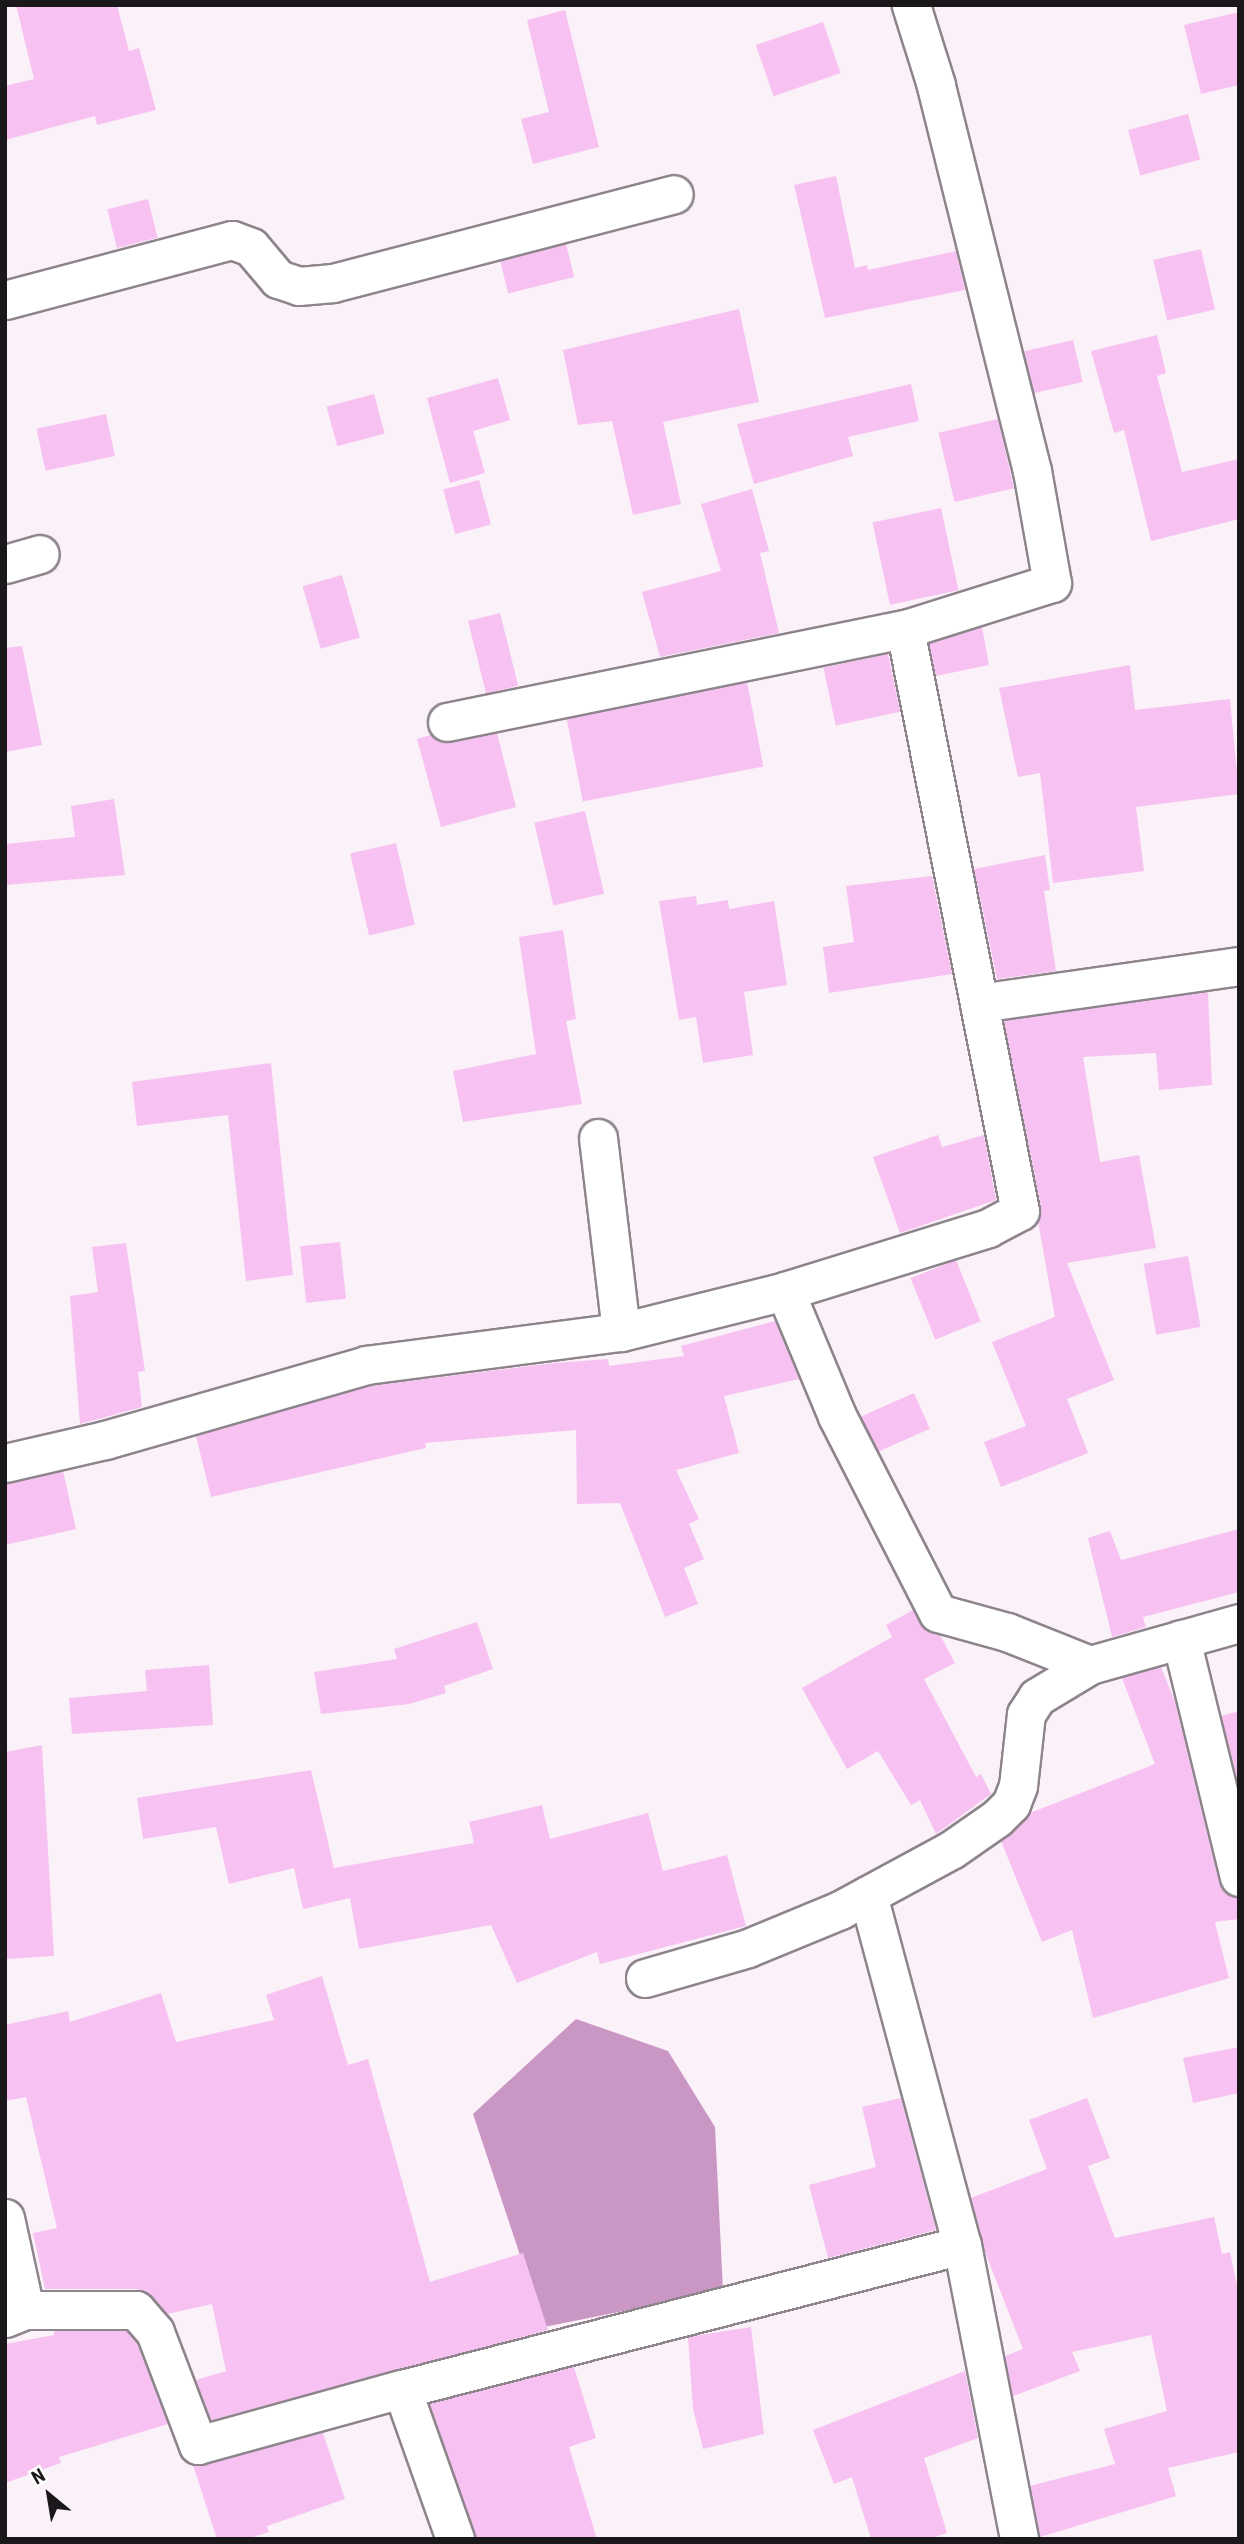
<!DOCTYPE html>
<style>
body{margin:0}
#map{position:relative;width:1244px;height:2544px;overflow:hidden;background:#fbf1f9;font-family:"Roboto Condensed",sans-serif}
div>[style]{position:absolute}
.water>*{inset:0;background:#ca97c4}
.building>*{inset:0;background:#f7c2f1;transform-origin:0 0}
.roads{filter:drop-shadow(2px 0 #8d848c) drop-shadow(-2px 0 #8d848c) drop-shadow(0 2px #8d848c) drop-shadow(0 -2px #8d848c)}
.minor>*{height:37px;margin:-18.5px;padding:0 18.5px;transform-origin:18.5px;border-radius:18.5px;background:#fff}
span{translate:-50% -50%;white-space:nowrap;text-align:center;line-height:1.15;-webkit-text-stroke:5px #fff;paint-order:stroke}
.frame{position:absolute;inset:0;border:7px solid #1b181b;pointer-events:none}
.north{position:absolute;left:14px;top:2460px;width:70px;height:70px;-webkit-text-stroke:5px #fff;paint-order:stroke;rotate:330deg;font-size:19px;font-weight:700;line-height:28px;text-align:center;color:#1b181b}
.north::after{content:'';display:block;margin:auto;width:24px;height:32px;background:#1b181b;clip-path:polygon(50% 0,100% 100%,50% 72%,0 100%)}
</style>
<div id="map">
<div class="water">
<i style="clip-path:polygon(576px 2019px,668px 2051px,715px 2127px,723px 2291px,544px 2327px,473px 2114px)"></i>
</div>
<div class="building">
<i style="clip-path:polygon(16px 5px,117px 5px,129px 51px,139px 48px,156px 110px,97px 125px,95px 116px,5px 140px,5px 86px,34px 79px)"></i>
<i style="clip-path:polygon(565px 10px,599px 147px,533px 164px,521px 119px,549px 112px,527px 20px)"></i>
<i style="clip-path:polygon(1239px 12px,1239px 85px,1201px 94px,1184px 25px)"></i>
<i style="left:823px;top:22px;width:54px;height:71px;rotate:71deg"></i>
<i style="left:1188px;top:114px;width:47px;height:62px;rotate:75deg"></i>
<i style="clip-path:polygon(836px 176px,855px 268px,867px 265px,868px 270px,956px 251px,965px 290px,825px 318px,794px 185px)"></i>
<i style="left:148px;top:199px;width:40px;height:42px;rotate:76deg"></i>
<i style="left:566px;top:244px;width:34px;height:68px;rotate:76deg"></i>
<i style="left:1201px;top:249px;width:62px;height:49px;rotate:77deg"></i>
<i style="clip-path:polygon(739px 309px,759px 402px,663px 422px,681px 504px,633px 515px,612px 421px,578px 425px,563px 350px)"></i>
<i style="clip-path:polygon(1157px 335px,1166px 373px,1157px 376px,1182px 472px,1239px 459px,1239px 519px,1151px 541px,1124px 430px,1114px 433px,1091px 351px)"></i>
<i style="left:1073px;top:340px;width:43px;height:50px;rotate:77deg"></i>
<i style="clip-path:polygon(498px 378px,510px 420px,473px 431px,485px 473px,450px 483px,427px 398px)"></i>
<i style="clip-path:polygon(911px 384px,919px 421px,848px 437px,853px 456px,754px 484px,737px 424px)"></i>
<i style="left:374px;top:394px;width:41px;height:49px;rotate:75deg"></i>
<i style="left:106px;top:414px;width:43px;height:71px;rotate:78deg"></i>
<i style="left:998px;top:419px;width:71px;height:61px;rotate:77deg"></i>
<i style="left:479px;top:480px;width:46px;height:37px;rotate:75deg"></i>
<i style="clip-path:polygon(752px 489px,769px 551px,760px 553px,779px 633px,660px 657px,642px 592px,721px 571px,701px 504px)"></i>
<i style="left:941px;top:508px;width:84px;height:70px;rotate:78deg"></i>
<i style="left:342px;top:575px;width:65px;height:41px;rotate:74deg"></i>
<i style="left:500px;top:613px;width:75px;height:33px;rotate:76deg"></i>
<i style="clip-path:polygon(982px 627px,989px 665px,936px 676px,929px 643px)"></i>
<i style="clip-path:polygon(22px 646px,42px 745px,5px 752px,5px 648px)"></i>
<i style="left:888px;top:654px;width:59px;height:66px;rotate:78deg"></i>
<i style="clip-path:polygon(1130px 665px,1135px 710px,1230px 699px,1239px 794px,1136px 807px,1144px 871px,1053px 883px,1040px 773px,1018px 777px,999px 688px)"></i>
<i style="left:747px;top:682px;width:86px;height:184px;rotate:79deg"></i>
<i style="clip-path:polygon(497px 733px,516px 807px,441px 827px,417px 739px,431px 735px,451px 743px)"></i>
<i style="clip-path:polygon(114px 799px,125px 875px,5px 885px,5px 844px,75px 837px,71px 806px)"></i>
<i style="left:585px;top:811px;width:85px;height:52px;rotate:77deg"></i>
<i style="left:396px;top:843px;width:84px;height:47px;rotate:77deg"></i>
<i style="clip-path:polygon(1045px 855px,1050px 890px,1044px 891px,1056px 971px,997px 979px,974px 869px)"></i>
<i style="clip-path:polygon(932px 876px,952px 974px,829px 993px,823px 947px,854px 942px,846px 886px)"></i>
<i style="clip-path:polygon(696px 896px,697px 905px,728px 900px,729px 909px,774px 901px,787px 985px,744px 992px,753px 1055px,703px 1063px,696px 1017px,679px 1020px,659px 901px)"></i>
<i style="clip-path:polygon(563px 930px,576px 1019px,566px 1021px,582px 1104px,463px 1122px,453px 1071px,536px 1054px,519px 937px)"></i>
<i style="clip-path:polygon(1208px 992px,1212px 1085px,1159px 1090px,1156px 1053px,1083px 1057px,1100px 1162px,1139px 1155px,1156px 1248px,1067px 1263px,1114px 1380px,1067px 1399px,1088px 1453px,1001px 1487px,984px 1442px,1026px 1426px,992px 1342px,1055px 1317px,1038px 1221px,1041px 1207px,1004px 1021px)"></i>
<i style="clip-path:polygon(271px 1063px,293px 1275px,246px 1281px,228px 1115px,137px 1126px,132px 1082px)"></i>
<i style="clip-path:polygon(938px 1135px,942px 1147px,984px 1135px,996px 1200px,900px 1233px,873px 1157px)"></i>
<i style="left:340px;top:1242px;width:57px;height:40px;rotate:84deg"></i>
<i style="clip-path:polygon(126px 1243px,145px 1371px,138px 1372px,142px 1407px,80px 1424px,70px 1296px,98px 1292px,92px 1247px)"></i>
<i style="left:1188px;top:1256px;width:72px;height:45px;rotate:80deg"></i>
<i style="left:956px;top:1260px;width:66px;height:49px;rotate:68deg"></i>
<i style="clip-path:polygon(775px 1321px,799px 1379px,724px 1396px,739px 1453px,676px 1470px,699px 1519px,689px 1524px,704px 1559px,684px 1568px,698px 1604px,665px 1617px,620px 1503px,577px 1504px,576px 1430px,425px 1443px,426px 1448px,211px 1497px,196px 1436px,370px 1386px,555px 1363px,608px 1359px,609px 1366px,684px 1356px,681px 1346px)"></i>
<i style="left:914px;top:1393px;width:39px;height:58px;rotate:66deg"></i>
<i style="clip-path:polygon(63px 1471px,76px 1529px,5px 1545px,5px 1483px)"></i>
<i style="clip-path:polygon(1239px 1529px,1239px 1592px,1143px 1617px,1146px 1627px,1112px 1637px,1088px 1538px,1110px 1531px,1121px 1560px)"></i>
<i style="clip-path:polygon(913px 1610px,924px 1629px,940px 1635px,955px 1663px,924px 1679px,976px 1777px,981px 1774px,991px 1794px,936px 1834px,920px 1800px,911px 1805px,878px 1751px,847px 1769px,802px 1688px,892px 1637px,886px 1625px)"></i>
<i style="clip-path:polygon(477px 1622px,493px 1669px,444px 1686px,446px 1693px,409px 1704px,321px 1714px,314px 1672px,397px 1659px,394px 1649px)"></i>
<i style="clip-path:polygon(209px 1665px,213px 1725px,72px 1734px,69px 1698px,147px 1691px,145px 1670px)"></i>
<i style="clip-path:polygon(1161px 1667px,1175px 1702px,1219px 1882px,1224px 1892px,1239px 1897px,1239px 1919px,1215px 1922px,1229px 1978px,1093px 2018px,1072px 1930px,1042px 1942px,1001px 1841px,1030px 1813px,1155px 1764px,1122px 1678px)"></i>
<i style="clip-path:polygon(1239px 1711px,1239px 1787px,1221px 1716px)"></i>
<i style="clip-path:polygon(42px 1745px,54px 1956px,7px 1959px,5px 1752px)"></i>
<i style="clip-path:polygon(311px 1770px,334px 1868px,474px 1843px,469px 1822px,542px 1805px,550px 1839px,648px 1813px,663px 1871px,727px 1855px,746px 1926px,600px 1964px,597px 1952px,517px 1983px,491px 1925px,359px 1949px,350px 1898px,303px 1909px,294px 1868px,229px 1884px,216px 1827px,143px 1839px,137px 1798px)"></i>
<i style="clip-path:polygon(322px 1976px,348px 2065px,368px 2059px,430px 2282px,523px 2253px,548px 2330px,211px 2420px,196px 2380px,226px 2371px,212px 2304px,167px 2314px,151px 2296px,137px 2289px,45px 2289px,33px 2233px,57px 2228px,26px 2097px,5px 2101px,5px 2025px,68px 2011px,70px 2022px,161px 1993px,176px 2042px,274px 2020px,266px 1995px)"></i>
<i style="clip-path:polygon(1239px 2047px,1239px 2093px,1193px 2103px,1183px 2058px)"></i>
<i style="clip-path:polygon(901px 2098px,936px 2230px,828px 2258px,809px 2185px,876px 2167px,862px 2107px)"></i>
<i style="clip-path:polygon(1087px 2098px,1110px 2158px,1088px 2166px,1115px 2238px,1214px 2217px,1222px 2254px,1230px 2252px,1239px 2295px,1239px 2452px,1168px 2468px,1176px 2496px,1040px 2537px,1030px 2486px,1115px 2464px,1104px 2429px,1167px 2411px,1151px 2335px,1072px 2352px,1080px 2371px,1013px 2396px,1005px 2356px,1023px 2349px,985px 2252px,971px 2198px,1047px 2169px,1029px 2120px)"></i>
<i style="clip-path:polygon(751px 2327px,764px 2434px,703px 2449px,693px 2409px,688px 2337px)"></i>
<i style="clip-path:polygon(54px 2331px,126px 2331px,137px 2343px,168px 2424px,59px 2457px,61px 2463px,5px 2483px,5px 2344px,54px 2335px)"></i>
<i style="clip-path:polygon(574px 2367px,596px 2438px,569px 2447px,597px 2539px,475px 2539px,429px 2404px)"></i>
<i style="clip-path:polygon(965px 2371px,978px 2438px,924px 2458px,947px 2533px,929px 2539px,871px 2539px,852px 2477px,834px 2484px,813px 2430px)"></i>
<i style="clip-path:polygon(323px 2433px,345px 2499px,267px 2526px,269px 2532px,247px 2539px,217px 2539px,193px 2465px)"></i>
</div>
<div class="roads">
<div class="minor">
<i style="left:5px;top:300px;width:235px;rotate:-14.8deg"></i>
<i style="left:232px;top:240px;width:20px;rotate:20deg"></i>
<i style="left:251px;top:247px;width:42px;rotate:49.8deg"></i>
<i style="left:278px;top:279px;width:22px;rotate:18deg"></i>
<i style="left:299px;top:286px;width:34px;rotate:-5deg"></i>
<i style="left:333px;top:283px;width:352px;rotate:-14.6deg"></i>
<i style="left:5px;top:564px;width:36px;rotate:-16deg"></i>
<i style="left:447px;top:722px;width:467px;rotate:-11.5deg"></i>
<i style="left:905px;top:629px;width:154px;rotate:-17.4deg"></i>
<i style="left:1052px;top:583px;width:114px;rotate:-100.1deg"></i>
<i style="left:1032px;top:471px;width:398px;rotate:-104deg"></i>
<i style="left:936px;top:85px;width:84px;rotate:-107.4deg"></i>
<i style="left:979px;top:1003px;width:263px;rotate:-8.1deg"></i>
<i style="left:598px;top:1138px;width:195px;rotate:83.2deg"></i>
<i style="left:785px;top:1291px;width:213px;rotate:-17.2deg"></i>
<i style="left:988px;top:1228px;width:36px;rotate:-28deg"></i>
<i style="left:1020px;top:1211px;width:593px;rotate:-101.18deg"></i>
<i style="left:5px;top:1463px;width:103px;rotate:-13deg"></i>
<i style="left:105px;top:1440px;width:272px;rotate:-16deg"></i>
<i style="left:366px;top:1365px;width:257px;rotate:-7.4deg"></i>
<i style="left:621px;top:1332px;width:169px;rotate:-14deg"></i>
<i style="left:785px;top:1291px;width:135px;rotate:67.4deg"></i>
<i style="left:837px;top:1416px;width:221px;rotate:62.9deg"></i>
<i style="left:938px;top:1613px;width:72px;rotate:15.4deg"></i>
<i style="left:1007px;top:1632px;width:89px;rotate:21.7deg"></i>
<i style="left:1090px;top:1665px;width:155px;rotate:-15.7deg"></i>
<i style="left:1181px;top:1639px;width:245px;rotate:76.3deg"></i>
<i style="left:868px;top:1895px;width:362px;rotate:75deg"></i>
<i style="left:962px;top:2245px;width:299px;rotate:79deg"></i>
<i style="left:645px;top:1978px;width:107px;rotate:-16.2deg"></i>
<i style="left:748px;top:1948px;width:100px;rotate:-22.4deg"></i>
<i style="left:840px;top:1910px;width:126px;rotate:-28.4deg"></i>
<i style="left:951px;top:1850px;width:56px;rotate:-34.8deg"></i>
<i style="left:997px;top:1818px;width:20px;rotate:-45deg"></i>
<i style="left:1011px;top:1804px;width:19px;rotate:-69deg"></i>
<i style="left:1018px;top:1786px;width:72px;rotate:-83.7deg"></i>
<i style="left:1026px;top:1714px;width:20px;rotate:-57deg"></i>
<i style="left:1037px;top:1697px;width:62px;rotate:-31.1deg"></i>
<i style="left:5px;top:2218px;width:94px;rotate:77.7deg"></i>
<i style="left:5px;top:2318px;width:22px;rotate:-22deg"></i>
<i style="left:25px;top:2310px;width:111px"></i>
<i style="left:136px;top:2310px;width:29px;rotate:49deg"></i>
<i style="left:155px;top:2332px;width:121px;rotate:69.2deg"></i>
<i style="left:198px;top:2445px;width:212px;rotate:-15.4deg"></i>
<i style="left:402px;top:2389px;width:159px;rotate:70.5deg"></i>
<i style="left:402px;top:2389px;width:578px;rotate:-14.42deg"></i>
</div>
</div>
<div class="frame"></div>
<div class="north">N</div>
</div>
